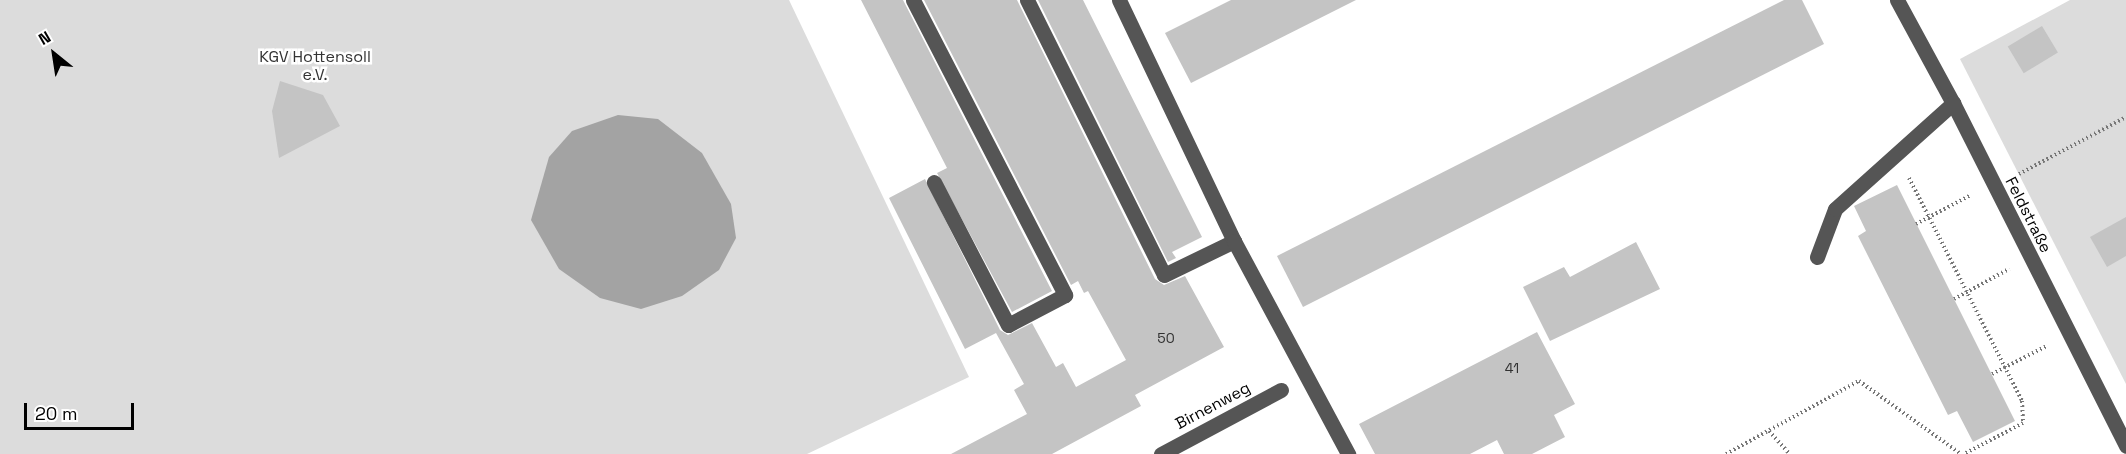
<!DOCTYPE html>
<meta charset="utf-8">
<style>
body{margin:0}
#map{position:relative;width:2126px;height:454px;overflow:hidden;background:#fff;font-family:"Space Grotesk",sans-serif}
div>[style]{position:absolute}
.green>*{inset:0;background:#dcdcdc}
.water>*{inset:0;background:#a3a3a3}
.building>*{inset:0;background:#c4c4c4;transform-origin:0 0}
.path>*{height:4px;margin-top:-2px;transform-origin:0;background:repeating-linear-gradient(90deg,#777 0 1.5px,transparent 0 4.5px)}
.minor>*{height:15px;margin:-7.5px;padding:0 7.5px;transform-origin:7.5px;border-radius:7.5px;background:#555}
span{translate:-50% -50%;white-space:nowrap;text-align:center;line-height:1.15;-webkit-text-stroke:5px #fff;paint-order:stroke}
.number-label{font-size:14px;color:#313131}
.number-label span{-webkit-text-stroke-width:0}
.park-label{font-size:16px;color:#333}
.street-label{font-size:16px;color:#000}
.north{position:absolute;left:24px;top:24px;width:60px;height:60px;-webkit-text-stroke:4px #fff;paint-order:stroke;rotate:330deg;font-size:16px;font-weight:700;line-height:24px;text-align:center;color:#000}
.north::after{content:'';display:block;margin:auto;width:21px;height:27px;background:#000;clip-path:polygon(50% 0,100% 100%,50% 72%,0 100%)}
.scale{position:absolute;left:24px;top:403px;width:110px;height:27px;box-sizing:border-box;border:3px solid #000;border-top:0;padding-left:8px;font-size:18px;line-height:21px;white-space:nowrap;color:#000;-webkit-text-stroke:4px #fff;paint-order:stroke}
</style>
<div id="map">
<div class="green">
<i style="clip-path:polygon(0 0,789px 0,969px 377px,807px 454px,0 454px)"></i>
<i style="clip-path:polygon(2070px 0,2126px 0,2126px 384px,1960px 59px)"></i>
</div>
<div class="water">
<i style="clip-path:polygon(618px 115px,658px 119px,702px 153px,731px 204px,736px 238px,719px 270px,682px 296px,641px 309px,600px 298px,559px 269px,531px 220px,549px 157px,572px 131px)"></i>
</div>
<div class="building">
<i style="clip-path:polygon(861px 0,903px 0,1052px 291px,1012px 312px,937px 173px,947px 168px)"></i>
<i style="clip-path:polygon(924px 0,1017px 0,1155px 279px,1164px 285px,1185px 276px,1224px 347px,1135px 395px,1141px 406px,1052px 454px,951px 454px,1027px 414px,1014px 390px,1024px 384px,996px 333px,965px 349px,889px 198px,925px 179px,1000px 330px,1008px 335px,1032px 323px,1056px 367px,1063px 363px,1076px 387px,1126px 360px,1088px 291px,1084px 293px,1078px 281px,1071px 285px)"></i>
<i style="clip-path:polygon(1038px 0,1083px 0,1202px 237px,1172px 252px,1176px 258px,1168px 262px)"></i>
<i style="clip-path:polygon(1231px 0,1356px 0,1191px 83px,1165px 33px)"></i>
<i style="clip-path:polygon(1784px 0,1802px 0,1824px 44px,1303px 307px,1277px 256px)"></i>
<i style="left:2042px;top:26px;width:31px;height:40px;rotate:59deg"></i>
<i style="clip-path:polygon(280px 81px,323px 95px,340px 126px,279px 158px,272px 111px)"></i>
<i style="clip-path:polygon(1897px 185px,2015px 421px,1973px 442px,1957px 411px,1948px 415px,1858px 236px,1866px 231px,1854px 206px)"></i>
<i style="clip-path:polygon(2126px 217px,2126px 256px,2107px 267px,2090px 237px)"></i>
<i style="clip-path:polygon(1636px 242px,1660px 289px,1550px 341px,1523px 287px,1564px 267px,1570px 277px)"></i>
<i style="clip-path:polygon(1537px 332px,1575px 404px,1554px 415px,1565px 437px,1532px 454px,1504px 454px,1497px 440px,1470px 454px,1375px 454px,1359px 424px)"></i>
</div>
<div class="path">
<i style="left:2019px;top:174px;width:121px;rotate:-28deg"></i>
<i style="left:1909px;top:178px;width:250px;rotate:63.1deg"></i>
<i style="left:2022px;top:401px;width:22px;rotate:87deg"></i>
<i style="left:2023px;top:423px;width:67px;rotate:152.3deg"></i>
<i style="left:1916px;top:224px;width:62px;rotate:-27.8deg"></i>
<i style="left:1954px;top:299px;width:63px;rotate:-28.6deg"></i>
<i style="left:1992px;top:374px;width:62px;rotate:-27deg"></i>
<i style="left:1769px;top:431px;width:31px;rotate:48deg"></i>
<i style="left:1726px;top:454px;width:152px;rotate:-28.8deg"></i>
<i style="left:1859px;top:381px;width:125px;rotate:35.6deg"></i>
</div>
<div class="minor">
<i style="left:913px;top:0;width:332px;rotate:62.7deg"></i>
<i style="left:1065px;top:295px;width:64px;rotate:152.2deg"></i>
<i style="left:1008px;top:325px;width:161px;rotate:-117.4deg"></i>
<i style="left:1027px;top:0;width:307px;rotate:63.5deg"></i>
<i style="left:1164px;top:275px;width:78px;rotate:-25.9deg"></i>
<i style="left:1119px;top:0;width:267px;rotate:64.5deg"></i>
<i style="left:1234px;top:241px;width:242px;rotate:61.8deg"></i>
<i style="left:1897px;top:0;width:117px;rotate:61.5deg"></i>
<i style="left:1953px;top:103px;width:384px;rotate:63.2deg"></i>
<i style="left:1817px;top:257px;width:51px;rotate:-69.4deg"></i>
<i style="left:1835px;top:209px;width:159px;rotate:-41.9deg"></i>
<i style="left:1161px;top:454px;width:136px;rotate:-28.1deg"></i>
</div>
<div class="number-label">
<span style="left:1166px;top:338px">50</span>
<span style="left:1512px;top:368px">41</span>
</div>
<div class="park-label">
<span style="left:315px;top:66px">KGV Hottensoll<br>e.V.</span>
</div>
<div class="street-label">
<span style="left:2028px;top:215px;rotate:63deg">Feldstraße</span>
<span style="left:1213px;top:406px;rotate:-28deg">Birnenweg</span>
</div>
<div class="north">N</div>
<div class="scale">20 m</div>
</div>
